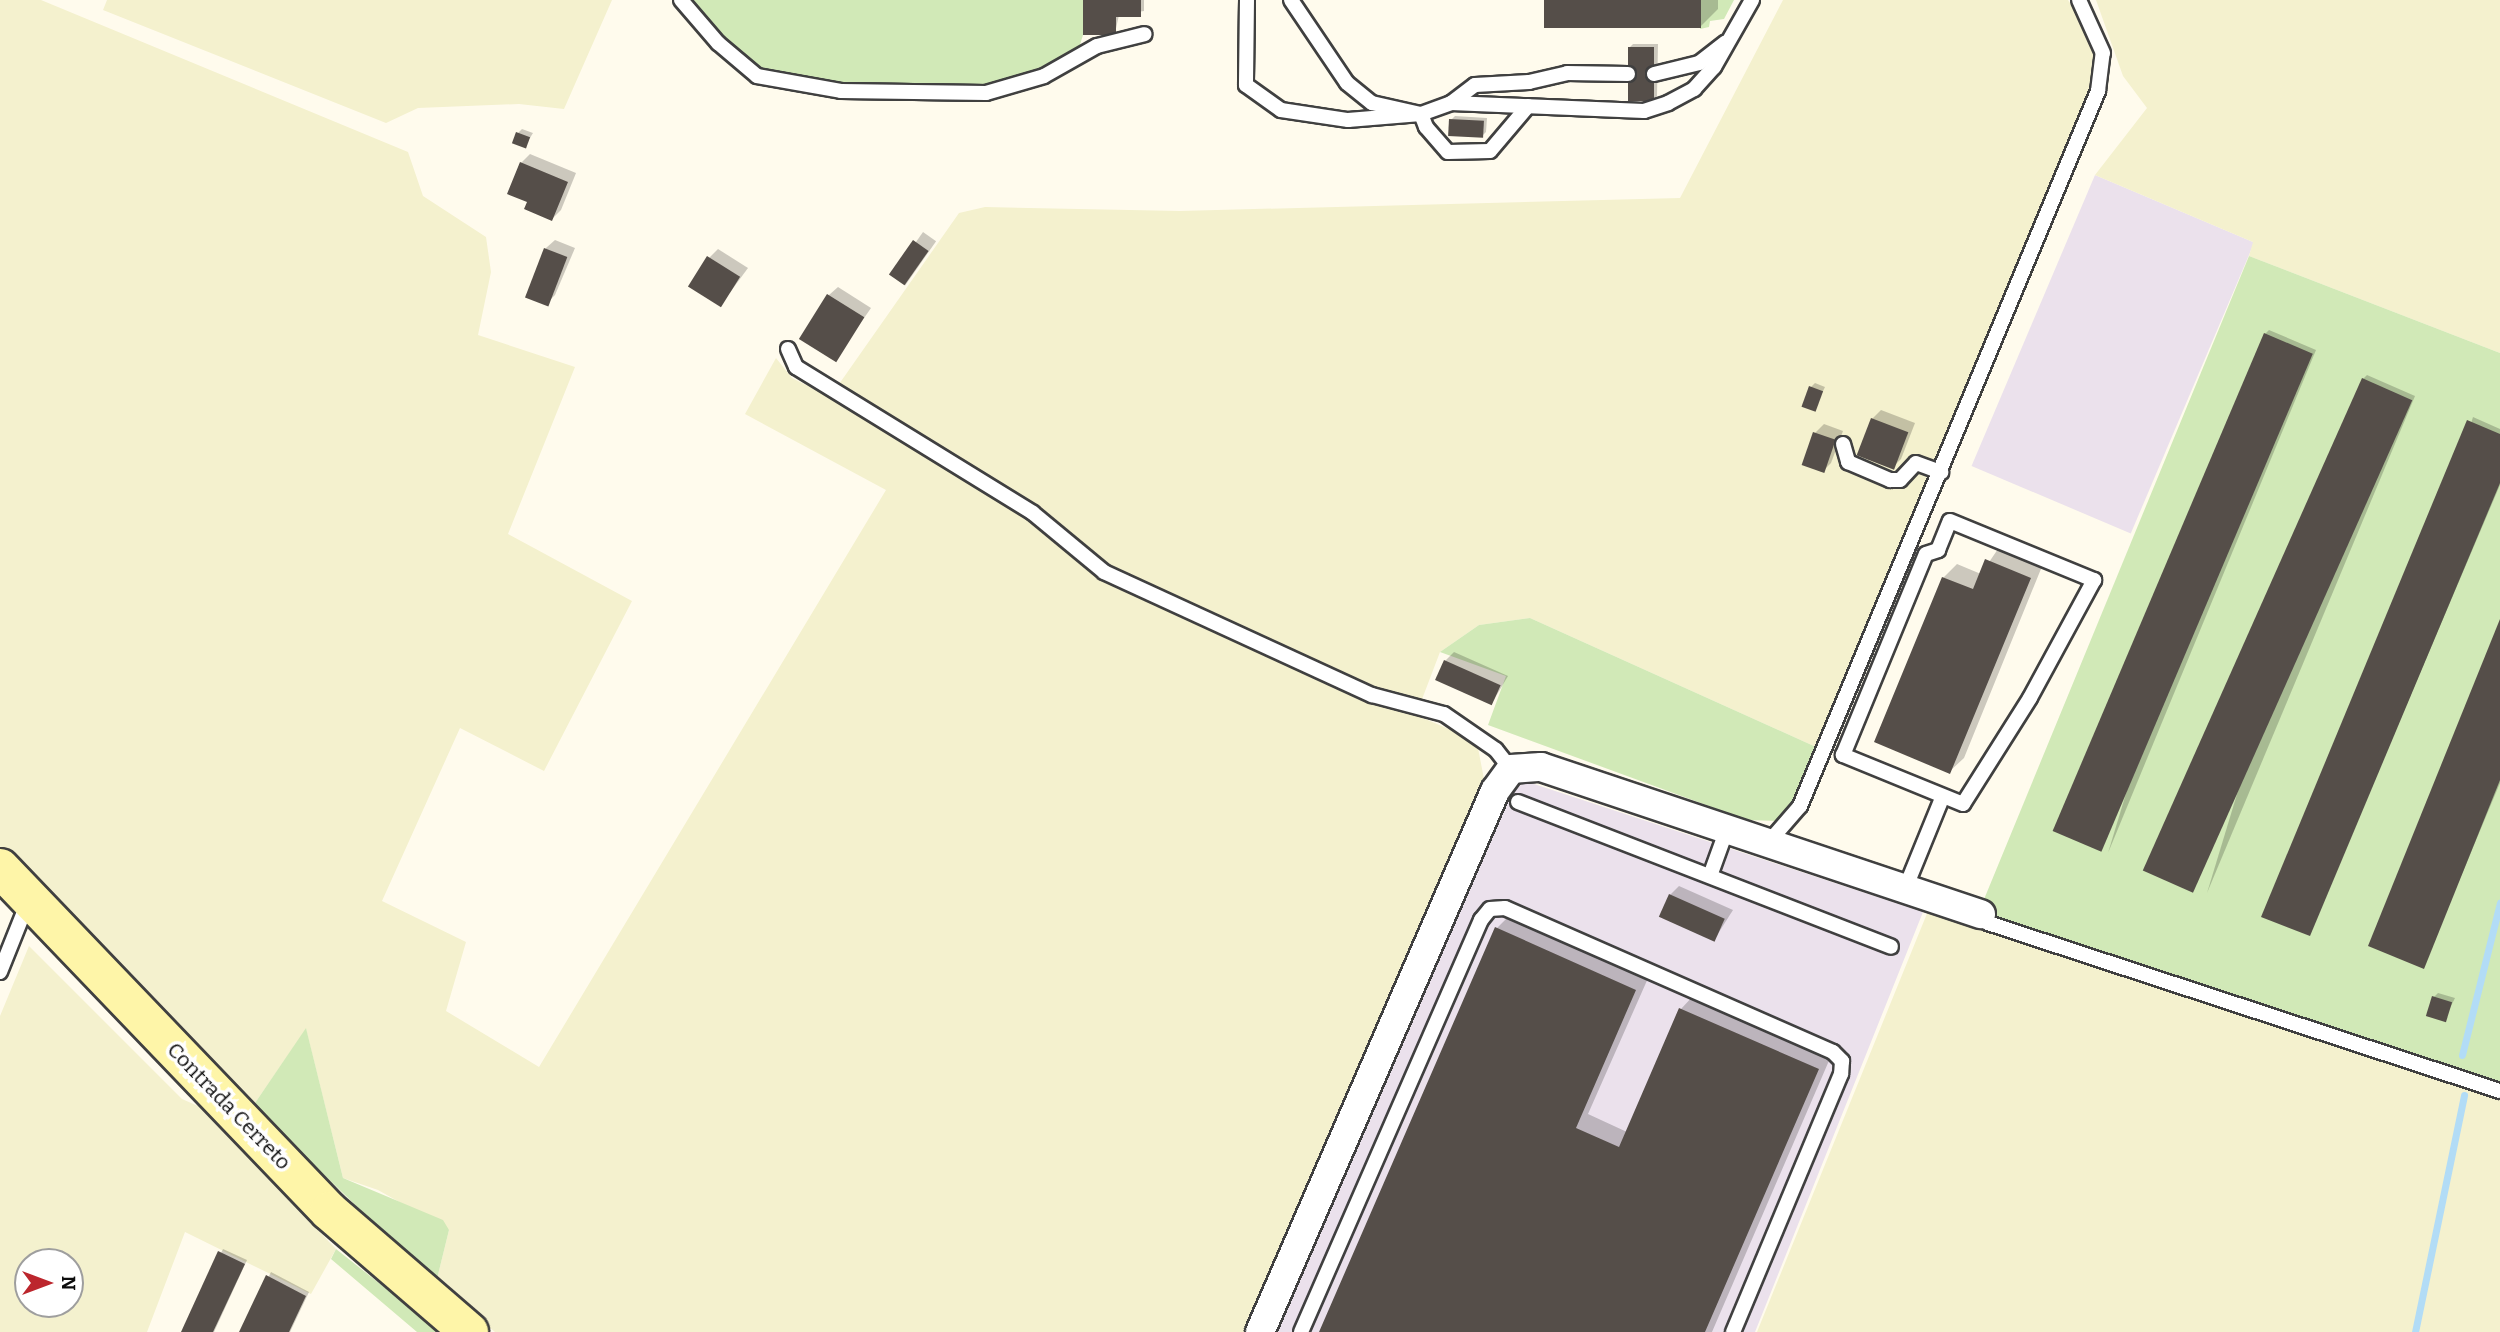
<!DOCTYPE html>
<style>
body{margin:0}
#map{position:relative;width:2500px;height:1332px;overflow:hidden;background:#fffbed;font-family:Bitter,serif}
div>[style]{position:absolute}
.industrial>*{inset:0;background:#ebe1ec;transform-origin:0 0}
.farmland>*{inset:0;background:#f4f1ce}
.green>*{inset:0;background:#d1e9b7}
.shadow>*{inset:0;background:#0003;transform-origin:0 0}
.stream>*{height:7px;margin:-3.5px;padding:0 3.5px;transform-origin:3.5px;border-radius:3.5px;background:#b2dcf6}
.building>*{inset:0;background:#554e49;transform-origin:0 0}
.roads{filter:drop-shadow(2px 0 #404040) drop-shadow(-2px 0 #404040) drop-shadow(0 2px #404040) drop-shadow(0 -2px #404040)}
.service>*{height:14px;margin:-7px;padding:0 7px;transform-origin:7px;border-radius:7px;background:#fff}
.minor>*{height:28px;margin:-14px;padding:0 14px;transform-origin:14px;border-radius:14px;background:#fff}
.secondary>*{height:38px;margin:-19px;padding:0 19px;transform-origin:19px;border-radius:19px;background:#fef5a8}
span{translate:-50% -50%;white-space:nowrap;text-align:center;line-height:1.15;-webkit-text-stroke:7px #fff;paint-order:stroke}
.street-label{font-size:21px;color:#0d0d0d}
.north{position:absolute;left:14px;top:1248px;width:70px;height:70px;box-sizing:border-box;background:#fff;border:2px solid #9e9e9e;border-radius:50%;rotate:90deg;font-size:19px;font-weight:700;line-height:28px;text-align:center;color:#0d0d0d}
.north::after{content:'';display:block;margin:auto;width:24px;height:32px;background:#bc262d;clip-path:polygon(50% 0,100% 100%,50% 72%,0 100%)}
</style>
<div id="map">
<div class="industrial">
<i style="left:2095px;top:175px;width:173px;height:316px;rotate:23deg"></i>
<i style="clip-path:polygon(1528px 782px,1923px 912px,1755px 1332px,1276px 1332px,1514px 788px)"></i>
</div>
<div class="farmland">
<i style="clip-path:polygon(0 0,41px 0,408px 152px,423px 196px,486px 237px,491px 272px,478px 335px,575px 367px,508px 534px,632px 601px,544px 771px,460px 728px,382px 901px,466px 942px,446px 1011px,539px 1067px,886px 490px,745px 414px,776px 358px,792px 378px,830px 397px,959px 213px,985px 207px,1180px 211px,1680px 198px,1783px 0,2068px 0,2096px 44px,2096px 88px,1816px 747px,1530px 618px,1479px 625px,1440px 652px,1416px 715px,1458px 733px,1478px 748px,1484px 779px,1246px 1332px,495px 1332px,436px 1283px,449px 1230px,378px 1190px,343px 1178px,306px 1029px,253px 1106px,0 851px)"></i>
<i style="clip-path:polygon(107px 0,612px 0,564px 109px,519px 104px,418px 108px,386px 123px,103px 10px)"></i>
<i style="clip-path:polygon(2096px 0,2500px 0,2500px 353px,2249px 256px,2253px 242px,2095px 175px,2147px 108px,2123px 76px)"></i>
<i style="clip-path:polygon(1928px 911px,2500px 1098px,2500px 1332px,1757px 1332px)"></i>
<i style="clip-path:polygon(evenodd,29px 946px,182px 1099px,198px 1106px,336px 1249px,311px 1294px,185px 1232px,147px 1332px,0 1332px,0 1016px,29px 946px,28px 1262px,70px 1262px,70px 1304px,28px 1304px,28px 1262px)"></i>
</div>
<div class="green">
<i style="clip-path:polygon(691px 0,1083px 0,1083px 35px,1079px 48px,1007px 84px,850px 85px,785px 78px,765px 71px,727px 43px)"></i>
<i style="clip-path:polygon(1701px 0,1734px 0,1724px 19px,1710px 21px,1709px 27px,1700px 29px)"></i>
<i style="clip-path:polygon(2249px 256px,2500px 353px,2500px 1098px,1973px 926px)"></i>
<i style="clip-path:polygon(1530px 618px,1816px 747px,1790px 806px,1778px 821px,1747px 820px,1488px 725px,1506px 676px,1440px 652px,1479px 625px)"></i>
<i style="clip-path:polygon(306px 1028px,343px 1178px,443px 1220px,449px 1230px,436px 1283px,253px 1106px)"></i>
<i style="clip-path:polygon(336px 1249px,413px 1310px,447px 1332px,417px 1332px,331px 1259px)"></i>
</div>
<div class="shadow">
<i style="clip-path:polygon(1085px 0,1144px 0,1144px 11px,1119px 15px,1115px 33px)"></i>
<i style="clip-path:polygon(1546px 0,1718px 0,1718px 9px,1700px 27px)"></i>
<i style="clip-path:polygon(1633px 44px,1658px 44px,1657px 96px,1653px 100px,1629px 48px)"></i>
<i style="clip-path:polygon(1455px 116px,1487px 118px,1486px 132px,1482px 136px,1451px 120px)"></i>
<i style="clip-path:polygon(522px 129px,533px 133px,525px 146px,518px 133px)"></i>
<i style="clip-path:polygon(530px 154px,576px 173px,561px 210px,552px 219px,529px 202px,521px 163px)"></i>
<i style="left:923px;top:232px;width:16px;height:54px;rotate:35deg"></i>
<i style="clip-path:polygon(555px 240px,575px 248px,555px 295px,546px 304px,526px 296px,546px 248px)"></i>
<i style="clip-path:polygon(718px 249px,748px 268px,720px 306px,709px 258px)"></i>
<i style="clip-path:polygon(838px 287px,871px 308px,835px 360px,829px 295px)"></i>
<i style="clip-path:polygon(2269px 330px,2316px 350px,2108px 853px,2265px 334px)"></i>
<i style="clip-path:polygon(2367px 375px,2415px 396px,2207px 893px,2363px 379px)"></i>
<i style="clip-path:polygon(1815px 383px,1825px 387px,1814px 410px,1811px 387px)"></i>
<i style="clip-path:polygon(1881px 410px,1915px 423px,1901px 459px,1892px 468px,1858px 454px,1872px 419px)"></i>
<i style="clip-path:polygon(2473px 417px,2500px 429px,2500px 485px,2309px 934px)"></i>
<i style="clip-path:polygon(1824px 424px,1843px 431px,1831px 463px,1822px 472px,1803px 464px,1815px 433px)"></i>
<i style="clip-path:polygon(2000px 546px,2043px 564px,1964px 758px,1950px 771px,1943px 578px,1957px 564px,1981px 574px)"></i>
<i style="clip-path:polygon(2500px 624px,2500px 783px,2423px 967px)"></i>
<i style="clip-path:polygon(1454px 652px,1508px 676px,1492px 703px,1445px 661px)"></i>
<i style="clip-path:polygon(1679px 886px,1733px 910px,1714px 940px,1670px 895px)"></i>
<i style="clip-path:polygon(1510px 915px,1649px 976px,1588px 1114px,1627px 1132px,1681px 1009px,1694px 995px,1831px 1056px,1712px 1332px,1321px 1332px,1497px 928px)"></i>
<i style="clip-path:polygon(2438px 993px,2455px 998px,2444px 1020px,2434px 997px)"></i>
<i style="clip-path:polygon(223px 1249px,247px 1260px,214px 1332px,183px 1332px)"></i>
<i style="clip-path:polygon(271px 1272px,309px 1292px,290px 1332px,241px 1332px)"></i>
</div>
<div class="stream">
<i style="left:2462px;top:1055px;width:157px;rotate:-76deg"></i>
<i style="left:2415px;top:1332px;width:242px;rotate:-78.3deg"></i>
</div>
<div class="building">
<i style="clip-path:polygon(1083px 0,1141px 0,1141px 17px,1116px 17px,1116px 35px,1083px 35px)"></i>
<i style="left:1544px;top:0;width:157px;height:28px"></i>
<i style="left:1628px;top:47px;width:26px;height:54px"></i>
<i style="left:1449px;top:119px;width:35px;height:17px;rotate:3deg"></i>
<i style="left:516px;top:132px;width:15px;height:12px;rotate:20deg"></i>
<i style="clip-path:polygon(520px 162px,568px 182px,552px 221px,524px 209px,527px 202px,507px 194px)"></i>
<i style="left:913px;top:240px;width:19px;height:42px;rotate:35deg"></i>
<i style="left:544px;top:248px;width:25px;height:53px;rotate:21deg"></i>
<i style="left:707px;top:256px;width:39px;height:36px;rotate:32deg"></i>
<i style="left:827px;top:294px;width:44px;height:53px;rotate:32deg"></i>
<i style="left:2264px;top:333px;width:53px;height:541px;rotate:23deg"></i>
<i style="left:2362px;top:378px;width:55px;height:539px;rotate:24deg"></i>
<i style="left:1809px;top:386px;width:15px;height:22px;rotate:20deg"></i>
<i style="left:1871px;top:418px;width:40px;height:40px;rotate:21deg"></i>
<i style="clip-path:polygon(2467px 420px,2500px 434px,2500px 483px,2310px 936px,2261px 917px)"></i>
<i style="left:1813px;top:432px;width:24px;height:35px;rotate:19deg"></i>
<i style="clip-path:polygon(1985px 559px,2031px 578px,1950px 774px,1874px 742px,1942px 577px,1973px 589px)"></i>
<i style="clip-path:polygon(2500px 619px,2500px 780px,2424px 969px,2368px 946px)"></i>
<i style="left:1444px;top:660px;width:62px;height:22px;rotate:24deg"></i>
<i style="left:1669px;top:894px;width:61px;height:25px;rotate:24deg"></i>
<i style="clip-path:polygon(1495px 927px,1636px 990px,1576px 1128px,1619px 1147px,1679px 1008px,1819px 1069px,1705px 1332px,1319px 1332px)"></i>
<i style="left:2432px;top:996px;width:21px;height:21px;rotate:17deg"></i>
<i style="clip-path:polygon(218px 1251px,245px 1264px,213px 1332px,181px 1332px)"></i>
<i style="clip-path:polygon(266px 1275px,306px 1296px,289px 1332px,239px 1332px)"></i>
</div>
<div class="roads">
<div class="service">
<i style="left:681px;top:0;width:57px;rotate:49.3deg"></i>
<i style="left:718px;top:43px;width:51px;rotate:40.2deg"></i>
<i style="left:757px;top:76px;width:85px;rotate:10.1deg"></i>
<i style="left:841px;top:91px;width:145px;rotate:0.8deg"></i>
<i style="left:986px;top:93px;width:60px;rotate:-16.3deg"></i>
<i style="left:1044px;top:76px;width:61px;rotate:-29.5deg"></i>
<i style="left:1097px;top:46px;width:49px;rotate:-14deg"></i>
<i style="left:1247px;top:0;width:85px;rotate:90.7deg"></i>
<i style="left:1246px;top:85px;width:43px;rotate:35.5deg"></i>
<i style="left:1281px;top:110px;width:68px;rotate:8.5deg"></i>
<i style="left:1348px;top:120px;width:73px;rotate:-4.7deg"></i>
<i style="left:1421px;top:114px;width:14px;rotate:69deg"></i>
<i style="left:1426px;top:127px;width:33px;rotate:49deg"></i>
<i style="left:1448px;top:152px;width:42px;rotate:-1.4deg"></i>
<i style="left:1490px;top:151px;width:59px;rotate:-49.8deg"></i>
<i style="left:1291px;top:0;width:100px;rotate:56deg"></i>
<i style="left:1347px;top:83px;width:32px;rotate:39deg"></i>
<i style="left:1372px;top:103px;width:50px;rotate:12.7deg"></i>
<i style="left:1421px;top:114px;width:32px;rotate:-20deg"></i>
<i style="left:1451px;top:103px;width:193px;rotate:2.4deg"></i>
<i style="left:1644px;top:111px;width:25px;rotate:-18deg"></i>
<i style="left:1668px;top:103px;width:30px;rotate:-28deg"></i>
<i style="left:1694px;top:89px;width:30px;rotate:-48deg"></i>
<i style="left:1714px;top:67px;width:77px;rotate:-60.4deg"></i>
<i style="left:1654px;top:74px;width:46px;rotate:-13.7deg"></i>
<i style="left:1699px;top:63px;width:33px;rotate:-38deg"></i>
<i style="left:1451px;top:103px;width:30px;rotate:-37deg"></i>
<i style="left:1475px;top:85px;width:54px;rotate:-3.2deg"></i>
<i style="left:1529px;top:82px;width:39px;rotate:-13deg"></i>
<i style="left:1567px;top:73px;width:61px;rotate:0.9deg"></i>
<i style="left:788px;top:349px;width:20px;rotate:66deg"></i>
<i style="left:796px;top:367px;width:278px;rotate:31.6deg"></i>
<i style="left:1033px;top:513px;width:92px;rotate:39.7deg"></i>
<i style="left:1104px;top:572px;width:295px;rotate:24.7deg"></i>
<i style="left:1372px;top:695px;width:74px;rotate:14.8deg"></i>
<i style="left:1444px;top:714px;width:63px;rotate:34.7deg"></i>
<i style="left:1496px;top:750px;width:24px;rotate:52deg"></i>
<i style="left:1843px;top:444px;width:19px;rotate:74deg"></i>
<i style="left:1848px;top:462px;width:46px;rotate:23.2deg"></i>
<i style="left:1890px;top:480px;width:10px"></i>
<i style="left:1900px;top:480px;width:23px;rotate:-47deg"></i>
<i style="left:1916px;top:463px;width:27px;rotate:20deg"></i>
<i style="left:1950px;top:521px;width:156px;rotate:22.3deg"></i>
<i style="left:2094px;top:580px;width:134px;rotate:118.5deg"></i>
<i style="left:2030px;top:698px;width:125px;rotate:122.3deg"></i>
<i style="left:1963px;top:804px;width:130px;rotate:-157.8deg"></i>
<i style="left:1843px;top:755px;width:217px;rotate:-67.6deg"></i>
<i style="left:1926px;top:554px;width:13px;rotate:-18deg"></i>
<i style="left:1938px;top:550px;width:31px;rotate:-68deg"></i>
<i style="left:1518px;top:802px;width:400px;rotate:21.2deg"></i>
<i style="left:1768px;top:843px;width:49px;rotate:-49.1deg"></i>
<i style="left:1800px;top:806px;width:775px;rotate:-67.37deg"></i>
<i style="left:2098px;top:91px;width:38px;rotate:-83deg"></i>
<i style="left:2103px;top:53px;width:58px;rotate:-114.4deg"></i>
<i style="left:1710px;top:876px;width:50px;rotate:-70.1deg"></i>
<i style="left:1905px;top:889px;width:100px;rotate:-67.8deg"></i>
<i style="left:1981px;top:914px;width:11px;rotate:52deg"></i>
<i style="left:1988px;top:923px;width:539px;rotate:18.17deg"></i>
<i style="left:0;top:972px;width:75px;rotate:-68.2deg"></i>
<i style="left:1301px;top:1332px;width:450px;rotate:-66.4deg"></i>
<i style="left:1481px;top:920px;width:14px;rotate:-51deg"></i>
<i style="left:1490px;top:909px;width:15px;rotate:-4deg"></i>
<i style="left:1505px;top:908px;width:358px;rotate:23.7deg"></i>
<i style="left:1833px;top:1052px;width:13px;rotate:45deg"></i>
<i style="left:1842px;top:1061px;width:13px;rotate:94deg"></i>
<i style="left:1841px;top:1074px;width:280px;rotate:112.7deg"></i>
</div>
<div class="minor">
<i style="left:1260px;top:1332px;width:590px;rotate:-66.52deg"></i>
<i style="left:1495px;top:791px;width:27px;rotate:-54deg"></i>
<i style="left:1511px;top:769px;width:30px;rotate:-4deg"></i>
<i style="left:1541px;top:767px;width:464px;rotate:18.5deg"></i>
</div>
<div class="secondary">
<i style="left:0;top:868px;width:475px;rotate:46.2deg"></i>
<i style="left:329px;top:1211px;width:185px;rotate:40.8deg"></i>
</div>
</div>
<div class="street-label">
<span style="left:229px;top:1106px;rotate:46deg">Contrada Cerreto</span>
</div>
<div class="north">N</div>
</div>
